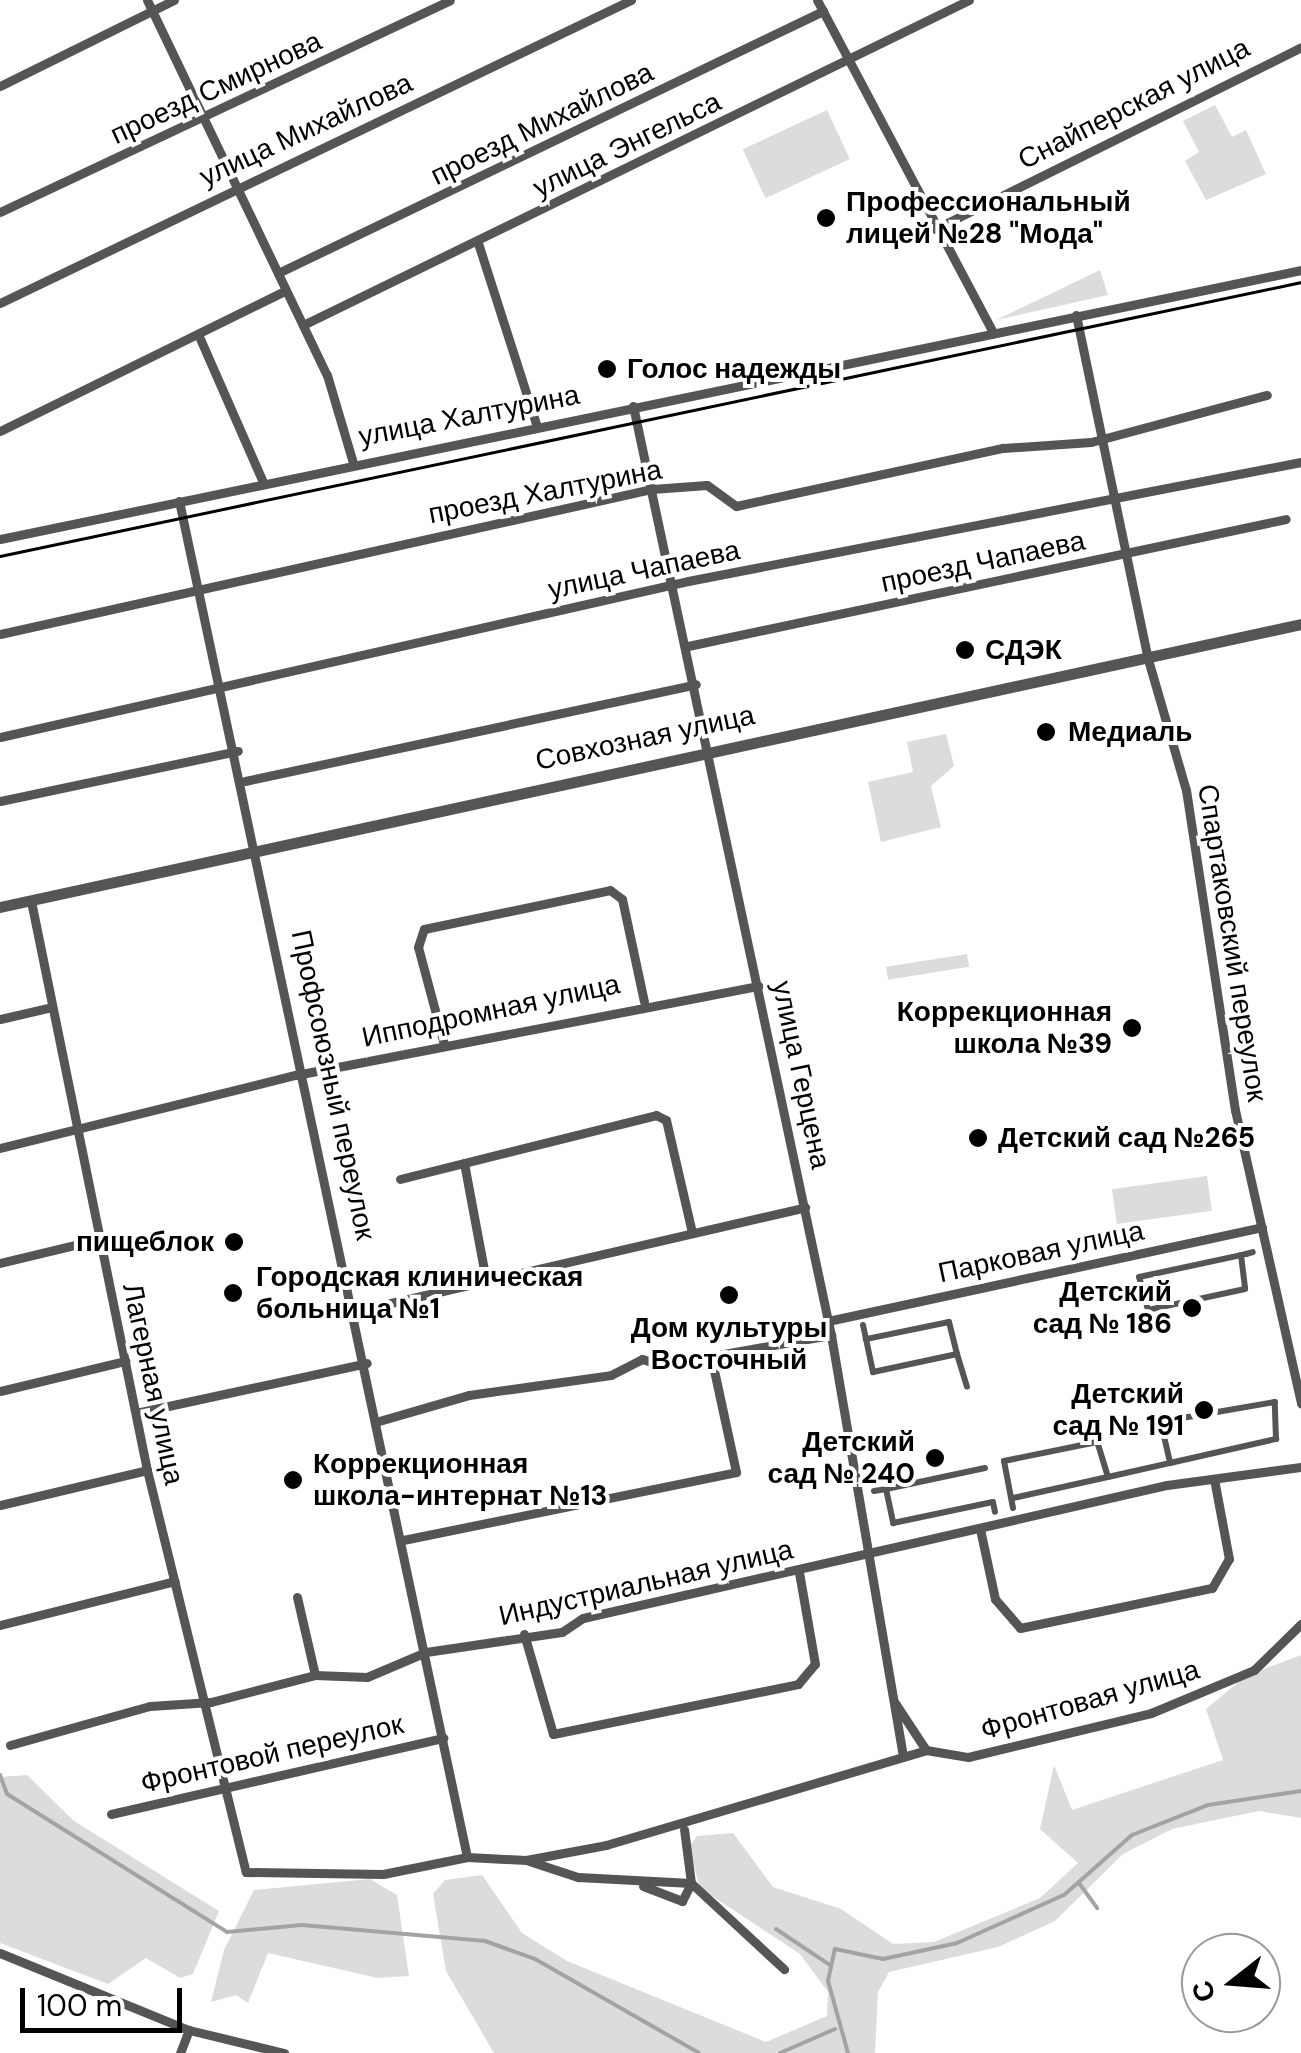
<!DOCTYPE html>
<meta charset="utf-8">
<style>
body{margin:0}
#map{position:relative;width:1301px;height:2053px;overflow:hidden;background:#fff;font-family:"DM Sans",sans-serif}
div>[style]{position:absolute}
.green>*{inset:0;background:#dcdcdc;transform-origin:0 0}
.stream>*{height:4px;margin:-2px;padding:0 2px;transform-origin:2px;border-radius:2px;background:#a3a3a3}
.pedestrian>*{height:6px;margin:-3px;padding:0 3px;transform-origin:3px;border-radius:3px;background:#555}
.minor>*{height:9px;margin:-4.5px;padding:0 4.5px;transform-origin:4.5px;border-radius:4.5px;background:#555}
.tertiary>*{height:11px;margin:-5.5px;padding:0 5.5px;transform-origin:5.5px;border-radius:5.5px;background:#555}
.tram>*{height:2.5px;margin:-1.25px;padding:0 1.25px;transform-origin:1.25px;border-radius:1.25px;background:#000}
.dots>*{width:28px;height:28px;translate:-50% -50%;box-sizing:border-box;border:5px solid #fff;border-radius:50%}
span{translate:-50% -50%;white-space:nowrap;text-align:center;line-height:1.15;-webkit-text-stroke:8px #fff;paint-order:stroke}
.street-label{font-size:28px;color:#000}
.poi-label{font-size:28px;color:#000;font-weight:700}
.left{translate:0 -50%;text-align:left}
.right{translate:-100% -50%;text-align:right}
.north{position:absolute;left:1181px;top:1933px;width:100px;height:100px;box-sizing:border-box;background:#fff;border:2px solid #999;border-radius:50%;rotate:253deg;font-size:28px;font-weight:700;line-height:40px;text-align:center;color:#000}
.north::after{content:'';display:block;margin:auto;width:35px;height:45px;background:#000;clip-path:polygon(50% 0,100% 100%,50% 72%,0 100%)}
.scale{position:absolute;left:20px;top:1988px;width:162px;height:45px;box-sizing:border-box;border:5px solid #000;border-top:0;padding-left:12px;font-size:30px;line-height:35px;white-space:nowrap;color:#000;-webkit-text-stroke:8px #fff;paint-order:stroke}
</style>
<div id="map">
<div class="green">
<i style="clip-path:polygon(1215px 105px,1232px 137px,1246px 130px,1266px 174px,1206px 200px,1185px 161px,1199px 152px,1183px 121px)"></i>
<i style="left:827px;top:110px;width:54px;height:93px;rotate:65deg"></i>
<i style="clip-path:polygon(1100px 270px,1108px 295px,996px 320px)"></i>
<i style="clip-path:polygon(946px 734px,954px 766px,931px 786px,941px 827px,881px 842px,868px 782px,913px 772px,907px 742px)"></i>
<i style="left:967px;top:954px;width:13px;height:82px;rotate:81deg"></i>
<i style="left:1207px;top:1176px;width:35px;height:96px;rotate:82deg"></i>
<i style="clip-path:polygon(1301px 1655px,1301px 1818px,1259px 1811px,1172px 1829px,1123px 1854px,1055px 1921px,998px 1947px,889px 1972px,878px 1992px,875px 2053px,494px 2053px,446px 1971px,433px 1894px,445px 1880px,482px 1875px,522px 1933px,567px 1961px,766px 2042px,827px 2016px,828px 1992px,800px 1954px,700px 1888px,689px 1847px,697px 1836px,733px 1833px,773px 1887px,841px 1909px,893px 1944px,934px 1942px,1040px 1898px,1078px 1863px,1040px 1829px,1054px 1765px,1072px 1810px,1223px 1760px,1206px 1709px,1246px 1676px)"></i>
<i style="clip-path:polygon(27px 1775px,74px 1821px,219px 1911px,193px 1974px,180px 1978px,146px 1958px,108px 1984px,0 1943px,0 1777px)"></i>
<i style="clip-path:polygon(370px 1879px,397px 1895px,409px 1976px,378px 1978px,268px 1953px,248px 2003px,236px 1995px,211px 2002px,224px 1950px,254px 1890px)"></i>
</div>
<div class="stream">
<i style="left:0;top:1775px;width:20px;rotate:70deg"></i>
<i style="left:7px;top:1794px;width:260px;rotate:32.1deg"></i>
<i style="left:227px;top:1932px;width:75px;rotate:-5.3deg"></i>
<i style="left:302px;top:1925px;width:184px;rotate:5deg"></i>
<i style="left:485px;top:1941px;width:53px;rotate:19.8deg"></i>
<i style="left:535px;top:1959px;width:189px;rotate:29.8deg"></i>
<i style="left:1079px;top:1883px;width:31px;rotate:54deg"></i>
<i style="left:776px;top:1929px;width:65px;rotate:33.7deg"></i>
<i style="left:780px;top:2053px;width:60px;rotate:-23.6deg"></i>
<i style="left:848px;top:2053px;width:75px;rotate:-105.5deg"></i>
<i style="left:828px;top:1981px;width:33px;rotate:-78deg"></i>
<i style="left:835px;top:1949px;width:49px;rotate:11.8deg"></i>
<i style="left:883px;top:1959px;width:76px;rotate:-12.2deg"></i>
<i style="left:957px;top:1943px;width:117px;rotate:-24.2deg"></i>
<i style="left:1064px;top:1895px;width:91px;rotate:-41.4deg"></i>
<i style="left:1132px;top:1835px;width:82px;rotate:-21.5deg"></i>
<i style="left:1208px;top:1805px;width:94px;rotate:-8.6deg"></i>
</div>
<div class="pedestrian">
<i style="left:1241px;top:1255px;width:34px;rotate:83deg"></i>
<i style="left:1245px;top:1289px;width:99px;rotate:167.8deg"></i>
<i style="left:1148px;top:1310px;width:34px;rotate:-105deg"></i>
<i style="left:1139px;top:1277px;width:109px;rotate:-12.1deg"></i>
<i style="left:1246px;top:1254px;width:7px;rotate:-16deg"></i>
<i style="left:863px;top:1325px;width:14px;rotate:78deg"></i>
<i style="left:957px;top:1354px;width:33px;rotate:-104deg"></i>
<i style="left:949px;top:1322px;width:85px;rotate:168.4deg"></i>
<i style="left:866px;top:1339px;width:34px;rotate:78deg"></i>
<i style="left:873px;top:1372px;width:86px;rotate:-12.1deg"></i>
<i style="left:957px;top:1354px;width:34px;rotate:73deg"></i>
<i style="left:985px;top:1468px;width:101px;rotate:168deg"></i>
<i style="left:886px;top:1489px;width:35px;rotate:78deg"></i>
<i style="left:893px;top:1523px;width:102px;rotate:-11.9deg"></i>
<i style="left:993px;top:1502px;width:10px;rotate:79deg"></i>
<i style="left:1108px;top:1477px;width:64px;rotate:-12.7deg"></i>
<i style="left:1170px;top:1463px;width:109px;rotate:-12.8deg"></i>
<i style="left:1276px;top:1439px;width:37px;rotate:-92deg"></i>
<i style="left:1275px;top:1402px;width:106px;rotate:170.2deg"></i>
<i style="left:1171px;top:1420px;width:14px;rotate:124deg"></i>
<i style="left:1163px;top:1432px;width:32px;rotate:77deg"></i>
<i style="left:874px;top:1491px;width:12px;rotate:-9deg"></i>
<i style="left:1013px;top:1498px;width:97px;rotate:-12.5deg"></i>
<i style="left:1108px;top:1477px;width:37px;rotate:-107deg"></i>
<i style="left:1097px;top:1442px;width:95px;rotate:168.5deg"></i>
<i style="left:1004px;top:1461px;width:48px;rotate:79.2deg"></i>
</div>
<div class="minor">
<i style="left:147px;top:0;width:416px;rotate:64.4deg"></i>
<i style="left:327px;top:375px;width:92px;rotate:73.5deg"></i>
<i style="left:817px;top:0;width:377px;rotate:62.1deg"></i>
<i style="left:0;top:86px;width:194px;rotate:-26.3deg"></i>
<i style="left:0;top:212px;width:497px;rotate:-25.2deg"></i>
<i style="left:935px;top:229px;width:409px;rotate:-26.4deg"></i>
<i style="left:478px;top:243px;width:193px;rotate:72.2deg"></i>
<i style="left:278px;top:273px;width:605px;rotate:-25.68deg"></i>
<i style="left:0;top:303px;width:700px;rotate:-25.65deg"></i>
<i style="left:1076px;top:315px;width:348px;rotate:78.2deg"></i>
<i style="left:1147px;top:656px;width:140px;rotate:73.8deg"></i>
<i style="left:1186px;top:790px;width:324px;rotate:81.3deg"></i>
<i style="left:1235px;top:1110px;width:301px;rotate:77.3deg"></i>
<i style="left:303px;top:325px;width:741px;rotate:-26.01deg"></i>
<i style="left:198px;top:334px;width:162px;rotate:66.3deg"></i>
<i style="left:633px;top:406px;width:950px;rotate:77.97deg"></i>
<i style="left:831px;top:1335px;width:428px;rotate:80.3deg"></i>
<i style="left:0;top:431px;width:318px;rotate:-26.2deg"></i>
<i style="left:179px;top:501px;width:1386px;rotate:78.01deg"></i>
<i style="left:0;top:539px;width:1329px;rotate:-11.68deg"></i>
<i style="left:0;top:634px;width:668px;rotate:-12.54deg"></i>
<i style="left:652px;top:489px;width:55px;rotate:-4.2deg"></i>
<i style="left:707px;top:485px;width:36px;rotate:36deg"></i>
<i style="left:736px;top:506px;width:273px;rotate:-12.3deg"></i>
<i style="left:1003px;top:448px;width:88px;rotate:-3.9deg"></i>
<i style="left:1091px;top:442px;width:182px;rotate:-15deg"></i>
<i style="left:688px;top:646px;width:611px;rotate:-11.99deg"></i>
<i style="left:0;top:737px;width:705px;rotate:-12.78deg"></i>
<i style="left:688px;top:581px;width:624px;rotate:-10.99deg"></i>
<i style="left:245px;top:781px;width:461px;rotate:-12.1deg"></i>
<i style="left:0;top:801px;width:243px;rotate:-11.9deg"></i>
<i style="left:31px;top:901px;width:581px;rotate:78.48deg"></i>
<i style="left:147px;top:1470px;width:414px;rotate:76.2deg"></i>
<i style="left:246px;top:1872px;width:137px;rotate:0.8deg"></i>
<i style="left:383px;top:1874px;width:86px;rotate:-11.4deg"></i>
<i style="left:0;top:1019px;width:53px;rotate:-13deg"></i>
<i style="left:444px;top:1044px;width:100px;rotate:-105deg"></i>
<i style="left:418px;top:947px;width:19px;rotate:-72deg"></i>
<i style="left:424px;top:929px;width:190px;rotate:-11.8deg"></i>
<i style="left:610px;top:890px;width:15px;rotate:37deg"></i>
<i style="left:622px;top:899px;width:105px;rotate:77.9deg"></i>
<i style="left:0;top:1148px;width:305px;rotate:-13.9deg"></i>
<i style="left:296px;top:1075px;width:471px;rotate:-10.9deg"></i>
<i style="left:464px;top:1163px;width:120px;rotate:79.4deg"></i>
<i style="left:400px;top:1179px;width:264px;rotate:-14deg"></i>
<i style="left:656px;top:1115px;width:11px;rotate:27deg"></i>
<i style="left:666px;top:1120px;width:116px;rotate:77deg"></i>
<i style="left:0;top:1263px;width:102px;rotate:-13.6deg"></i>
<i style="left:356px;top:1311px;width:461px;rotate:-13deg"></i>
<i style="left:828px;top:1321px;width:444px;rotate:-12.2deg"></i>
<i style="left:0;top:1391px;width:129px;rotate:-13.5deg"></i>
<i style="left:136px;top:1413px;width:236px;rotate:-12.2deg"></i>
<i style="left:379px;top:1421px;width:94px;rotate:-16.1deg"></i>
<i style="left:469px;top:1395px;width:143px;rotate:-8deg"></i>
<i style="left:611px;top:1375px;width:35px;rotate:-27deg"></i>
<i style="left:642px;top:1359px;width:21px;rotate:17deg"></i>
<i style="left:662px;top:1365px;width:172px;rotate:-10.1deg"></i>
<i style="left:0;top:1505px;width:151px;rotate:-13.4deg"></i>
<i style="left:980px;top:1529px;width:72px;rotate:77.9deg"></i>
<i style="left:995px;top:1599px;width:38px;rotate:49deg"></i>
<i style="left:1020px;top:1628px;width:196px;rotate:-11.8deg"></i>
<i style="left:1212px;top:1588px;width:34px;rotate:-60deg"></i>
<i style="left:1229px;top:1559px;width:81px;rotate:-100.6deg"></i>
<i style="left:403px;top:1540px;width:340px;rotate:-11.5deg"></i>
<i style="left:736px;top:1472px;width:119px;rotate:-102.2deg"></i>
<i style="left:297px;top:1597px;width:80px;rotate:77deg"></i>
<i style="left:0;top:1625px;width:180px;rotate:-14.1deg"></i>
<i style="left:524px;top:1634px;width:104px;rotate:73.8deg"></i>
<i style="left:553px;top:1734px;width:250px;rotate:-11.5deg"></i>
<i style="left:798px;top:1684px;width:26px;rotate:-50deg"></i>
<i style="left:815px;top:1664px;width:93px;rotate:-99.9deg"></i>
<i style="left:895px;top:1703px;width:56px;rotate:56.6deg"></i>
<i style="left:10px;top:1745px;width:145px;rotate:-15.6deg"></i>
<i style="left:150px;top:1706px;width:61px;rotate:-3.8deg"></i>
<i style="left:211px;top:1702px;width:107px;rotate:-14.6deg"></i>
<i style="left:315px;top:1675px;width:52px;rotate:2.2deg"></i>
<i style="left:367px;top:1677px;width:64px;rotate:-23deg"></i>
<i style="left:426px;top:1652px;width:137px;rotate:-8.4deg"></i>
<i style="left:562px;top:1632px;width:25px;rotate:-34deg"></i>
<i style="left:583px;top:1618px;width:599px;rotate:-12.83deg"></i>
<i style="left:1167px;top:1485px;width:135px;rotate:-7.7deg"></i>
<i style="left:111px;top:1814px;width:341px;rotate:-12.9deg"></i>
<i style="left:467px;top:1857px;width:59px;rotate:2.9deg"></i>
<i style="left:526px;top:1860px;width:81px;rotate:-10.6deg"></i>
<i style="left:606px;top:1845px;width:334px;rotate:-16.5deg"></i>
<i style="left:926px;top:1750px;width:43px;rotate:9.5deg"></i>
<i style="left:968px;top:1757px;width:188px;rotate:-13.5deg"></i>
<i style="left:1151px;top:1713px;width:112px;rotate:-22.7deg"></i>
<i style="left:1254px;top:1670px;width:66px;rotate:-44.4deg"></i>
<i style="left:529px;top:1861px;width:52px;rotate:18.1deg"></i>
<i style="left:578px;top:1877px;width:113px;rotate:3deg"></i>
<i style="left:691px;top:1883px;width:127px;rotate:42.8deg"></i>
<i style="left:643px;top:1886px;width:42px;rotate:21deg"></i>
<i style="left:682px;top:1901px;width:20px;rotate:-63deg"></i>
<i style="left:691px;top:1883px;width:54px;rotate:-97.4deg"></i>
<i style="left:0;top:1953px;width:204px;rotate:22.2deg"></i>
<i style="left:189px;top:2030px;width:98px;rotate:13.6deg"></i>
<i style="left:180px;top:2053px;width:25px;rotate:-69deg"></i>
</div>
<div class="tertiary">
<i style="left:0;top:907px;width:1331px;rotate:-12.27deg"></i>
</div>
<div class="tram">
<i style="left:0;top:556px;width:1330px;rotate:-11.89deg"></i>
</div>
<div class="dots">
<i style="left:826px;top:218px;background:#000"></i>
<i style="left:607px;top:369px;background:#000"></i>
<i style="left:965px;top:650px;background:#000"></i>
<i style="left:1046px;top:732px;background:#000"></i>
<i style="left:1132px;top:1028px;background:#000"></i>
<i style="left:978px;top:1138px;background:#000"></i>
<i style="left:234px;top:1242px;background:#000"></i>
<i style="left:233px;top:1293px;background:#000"></i>
<i style="left:729px;top:1295px;background:#000"></i>
<i style="left:1192px;top:1308px;background:#000"></i>
<i style="left:1204px;top:1410px;background:#000"></i>
<i style="left:935px;top:1458px;background:#000"></i>
<i style="left:293px;top:1480px;background:#000"></i>
</div>
<div class="street-label">
<span style="left:216px;top:88px;rotate:-25deg">проезд Смирнова</span>
<span style="left:1134px;top:104px;rotate:-27deg">Снайперская улица</span>
<span style="left:542px;top:124px;rotate:-26deg">проезд Михайлова</span>
<span style="left:306px;top:130px;rotate:-25deg">улица Михайлова</span>
<span style="left:627px;top:145px;rotate:-26deg">улица Энгельса</span>
<span style="left:469px;top:416px;rotate:-11deg">улица Халтурина</span>
<span style="left:545px;top:492px;rotate:-11deg">проезд Халтурина</span>
<span style="left:983px;top:562px;rotate:-12deg">проезд Чапаева</span>
<span style="left:644px;top:570px;rotate:-12deg">улица Чапаева</span>
<span style="left:645px;top:738px;rotate:-12deg">Совхозная улица</span>
<span style="left:1232px;top:943px;rotate:81deg">Спартаковский переулок</span>
<span style="left:491px;top:1011px;rotate:-12deg">Ипподромная улица</span>
<span style="left:801px;top:1075px;rotate:78deg">улица Герцена</span>
<span style="left:333px;top:1085px;rotate:78deg">Профсоюзный переулок</span>
<span style="left:1041px;top:1252px;rotate:-12deg">Парковая улица</span>
<span style="left:153px;top:1384px;rotate:78deg">Лагерная улица</span>
<span style="left:646px;top:1583px;rotate:-13deg">Индустриальная улица</span>
<span style="left:1090px;top:1700px;rotate:-16deg">Фронтовая улица</span>
<span style="left:272px;top:1754px;rotate:-13deg">Фронтовой переулок</span>
</div>
<div class="poi-label">
<span class="left" style="left:846px;top:218px">Профессиональный<br>лицей №28 "Мода"</span>
<span class="left" style="left:627px;top:369px">Голос надежды</span>
<span class="left" style="left:985px;top:650px">СДЭК</span>
<span class="left" style="left:1068px;top:732px">Медиаль</span>
<span class="right" style="left:1112px;top:1028px">Коррекционная<br>школа №39</span>
<span class="left" style="left:998px;top:1138px">Детский сад №265</span>
<span class="right" style="left:214px;top:1242px">пищеблок</span>
<span class="left" style="left:256px;top:1293px">Городская клиническая<br>больница №1</span>
<span class="right" style="left:1172px;top:1308px">Детский<br>сад № 186</span>
<span style="left:729px;top:1344px">Дом культуры<br>Восточный</span>
<span class="right" style="left:1184px;top:1410px">Детский<br>сад № 191</span>
<span class="right" style="left:915px;top:1458px">Детский<br>сад № 240</span>
<span class="left" style="left:313px;top:1480px">Коррекционная<br>школа-интернат №13</span>
</div>
<div class="north">С</div>
<div class="scale">100 m</div>
</div>
